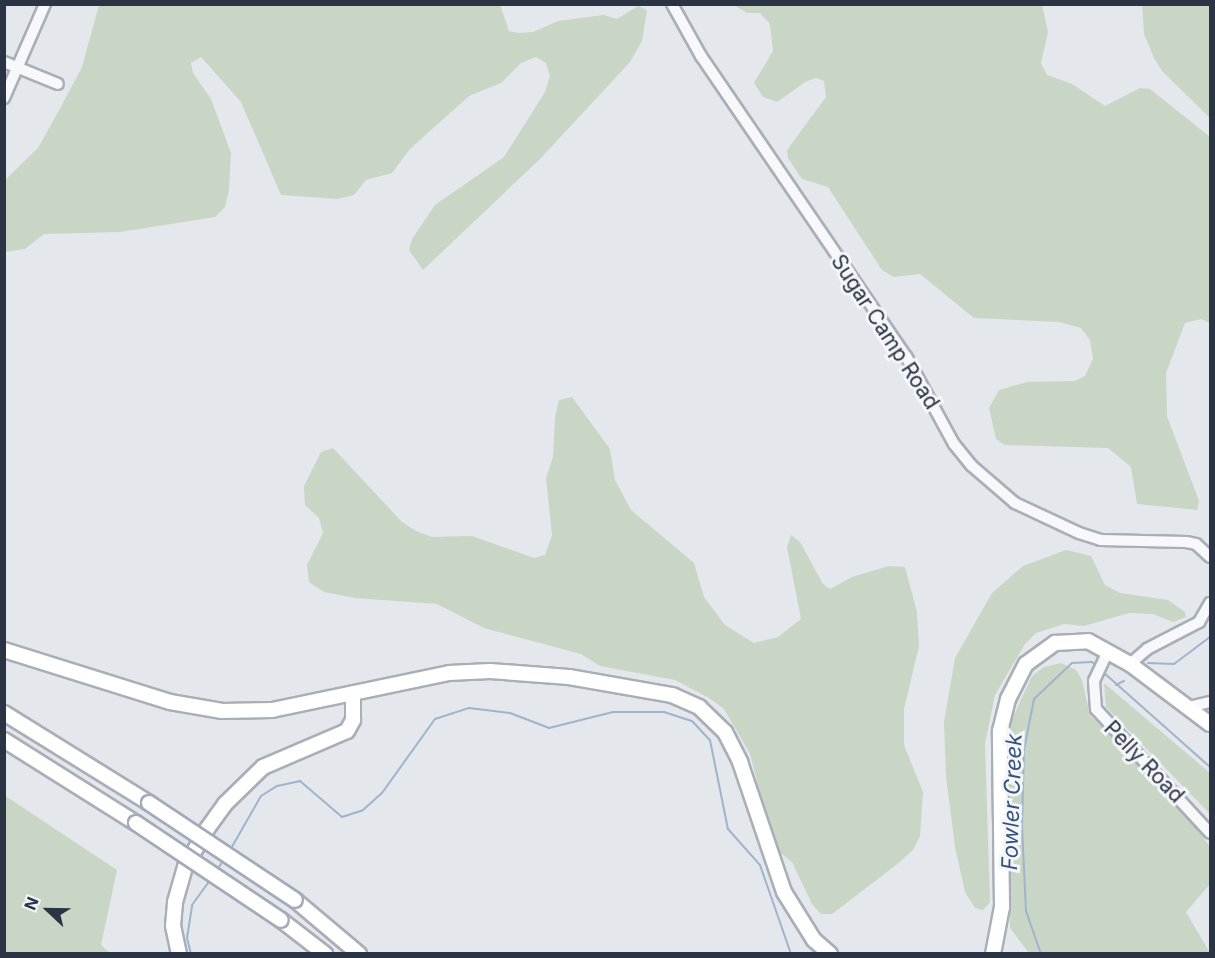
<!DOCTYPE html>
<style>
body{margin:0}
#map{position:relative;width:1215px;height:958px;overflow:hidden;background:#e4e7ec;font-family:Inter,sans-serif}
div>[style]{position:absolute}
.green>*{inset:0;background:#c9d6c5}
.stream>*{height:2px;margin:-1px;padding:0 1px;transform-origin:1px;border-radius:1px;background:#9fb4cc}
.roads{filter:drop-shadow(2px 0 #a9aeb7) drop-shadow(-2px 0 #a9aeb7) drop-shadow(0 2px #a9aeb7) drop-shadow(0 -2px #a9aeb7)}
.minor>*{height:10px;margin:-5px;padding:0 5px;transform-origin:5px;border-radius:5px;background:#f7f8fa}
.major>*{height:14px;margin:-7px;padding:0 7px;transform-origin:7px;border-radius:7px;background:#fff}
.bridges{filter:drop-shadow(2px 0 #a3abb8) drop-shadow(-2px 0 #a3abb8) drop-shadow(0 2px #a3abb8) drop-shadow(0 -2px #a3abb8)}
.major-bridge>*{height:14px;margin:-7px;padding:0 7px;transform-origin:7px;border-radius:7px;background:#fff}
span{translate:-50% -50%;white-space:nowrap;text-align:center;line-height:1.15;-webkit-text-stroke:6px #f4f6f9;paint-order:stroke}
.street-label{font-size:21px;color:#2b3445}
.water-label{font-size:22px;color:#34527a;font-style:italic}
.frame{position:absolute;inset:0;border:6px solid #2b3445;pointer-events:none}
.north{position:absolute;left:18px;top:880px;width:60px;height:60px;-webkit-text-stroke:4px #f4f6f9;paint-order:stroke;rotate:292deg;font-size:16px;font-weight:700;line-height:24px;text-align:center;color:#2b3445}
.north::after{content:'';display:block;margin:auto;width:21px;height:27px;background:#2b3445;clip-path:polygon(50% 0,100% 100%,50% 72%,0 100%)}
</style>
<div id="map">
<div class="green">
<i style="clip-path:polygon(99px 5px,500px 5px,509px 31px,518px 33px,533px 32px,558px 21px,604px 15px,617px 19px,638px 6px,647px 10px,642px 41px,630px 62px,541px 158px,423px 270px,409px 250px,412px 239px,435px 205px,504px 157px,545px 92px,550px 76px,546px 63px,536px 57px,521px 63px,501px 83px,469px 96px,410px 149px,392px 173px,366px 180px,354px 195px,337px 199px,281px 195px,241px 102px,201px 57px,191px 63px,193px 73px,211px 99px,231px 153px,229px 190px,225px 207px,215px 217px,120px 232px,44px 234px,25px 249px,5px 252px,5px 180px,38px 148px,63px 103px,82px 67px)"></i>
<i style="clip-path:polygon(734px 5px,1042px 5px,1048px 32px,1041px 63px,1047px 75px,1072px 84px,1105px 106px,1140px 88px,1150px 89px,1210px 137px,1210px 323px,1201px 319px,1185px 323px,1166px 373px,1167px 416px,1199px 501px,1197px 510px,1137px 504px,1131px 467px,1108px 448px,1005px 445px,996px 439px,989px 408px,999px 390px,1027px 382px,1075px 381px,1085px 376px,1093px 359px,1090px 340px,1081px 328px,1059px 322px,974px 318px,920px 274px,894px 277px,882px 270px,828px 187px,802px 179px,788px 158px,787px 150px,826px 97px,824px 81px,816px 78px,805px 82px,777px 102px,763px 97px,754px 83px,773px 51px,770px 24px,760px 13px,747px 13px)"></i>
<i style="clip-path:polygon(1142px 5px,1210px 5px,1210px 118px,1162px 71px,1154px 58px,1144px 34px)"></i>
<i style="clip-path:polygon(572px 397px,610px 449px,615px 480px,631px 510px,694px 563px,704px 597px,725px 625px,754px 643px,778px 637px,801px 619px,787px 547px,791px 535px,800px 542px,823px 584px,830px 589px,852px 577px,889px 566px,905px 567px,917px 612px,919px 646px,904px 709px,904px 745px,923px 792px,920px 836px,913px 850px,896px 865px,832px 914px,821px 914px,812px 904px,792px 862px,775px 849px,750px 754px,724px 709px,709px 698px,675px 680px,600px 666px,581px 654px,484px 628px,437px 604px,355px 598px,324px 592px,309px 582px,307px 565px,323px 533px,319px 518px,305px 505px,304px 486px,321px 452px,333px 448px,402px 522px,416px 531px,432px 537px,472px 536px,534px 558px,545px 555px,552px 535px,546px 478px,553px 457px,555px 418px,559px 400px)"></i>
<i style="clip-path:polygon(1066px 550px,1091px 556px,1105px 585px,1120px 593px,1168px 600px,1185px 612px,1186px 617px,1173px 622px,1153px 614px,1129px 613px,1084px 626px,1064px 624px,1036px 633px,1025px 644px,995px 695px,985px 744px,990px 902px,983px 910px,975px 908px,965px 892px,955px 847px,946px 776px,944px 722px,955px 658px,992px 593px,1023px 566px)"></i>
<i style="clip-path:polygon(1061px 663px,1076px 670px,1082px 680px,1090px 715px,1183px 811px,1210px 847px,1210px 884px,1186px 912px,1210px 953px,1029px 953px,1010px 928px,1007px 742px,1012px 719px,1032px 676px,1044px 667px)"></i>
<i style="clip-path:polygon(1104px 683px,1210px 773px,1210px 814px,1106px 707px)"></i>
<i style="clip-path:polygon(4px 795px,117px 870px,101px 945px,110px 953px,5px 953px)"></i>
</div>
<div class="stream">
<i style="left:1148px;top:663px;width:26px;rotate:2deg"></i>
<i style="left:1174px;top:664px;width:45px;rotate:-36.9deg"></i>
<i style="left:1103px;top:672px;width:143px;rotate:41.6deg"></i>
<i style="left:1116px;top:685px;width:9px;rotate:-27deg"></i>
<i style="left:229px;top:852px;width:64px;rotate:-60.3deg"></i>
<i style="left:261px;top:796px;width:19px;rotate:-32deg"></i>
<i style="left:277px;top:786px;width:24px;rotate:-12deg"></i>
<i style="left:300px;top:781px;width:55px;rotate:40.6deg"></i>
<i style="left:342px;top:817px;width:22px;rotate:-18deg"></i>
<i style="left:363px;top:810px;width:25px;rotate:-42deg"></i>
<i style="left:382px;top:793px;width:91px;rotate:-54.4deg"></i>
<i style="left:435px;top:719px;width:36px;rotate:-18deg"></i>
<i style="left:469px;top:708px;width:41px;rotate:7deg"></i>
<i style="left:510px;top:713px;width:42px;rotate:21deg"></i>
<i style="left:549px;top:728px;width:66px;rotate:-14deg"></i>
<i style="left:613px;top:712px;width:51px"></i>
<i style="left:664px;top:712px;width:29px;rotate:18deg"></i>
<i style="left:692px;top:721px;width:26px;rotate:47deg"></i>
<i style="left:710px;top:740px;width:91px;rotate:78.6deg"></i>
<i style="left:728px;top:829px;width:48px;rotate:48.4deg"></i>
<i style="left:760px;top:865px;width:94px;rotate:70.8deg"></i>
<i style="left:216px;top:872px;width:15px;rotate:-58deg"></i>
<i style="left:191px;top:954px;width:16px;rotate:-104deg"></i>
<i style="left:187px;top:938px;width:33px;rotate:-81deg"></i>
<i style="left:192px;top:905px;width:32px;rotate:-54deg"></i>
<i style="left:1041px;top:954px;width:46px;rotate:-109.2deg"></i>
<i style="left:1026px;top:911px;width:86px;rotate:-92.7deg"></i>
<i style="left:1022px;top:825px;width:75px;rotate:-88.5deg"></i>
<i style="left:1024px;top:750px;width:52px;rotate:-78.9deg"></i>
<i style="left:1034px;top:699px;width:52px;rotate:-43.5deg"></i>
<i style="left:1072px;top:663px;width:20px;rotate:-3deg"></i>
<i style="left:1092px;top:662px;width:6px;rotate:39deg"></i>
</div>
<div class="roads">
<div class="minor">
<i style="left:672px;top:4px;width:60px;rotate:60.9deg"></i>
<i style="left:701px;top:56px;width:363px;rotate:55.7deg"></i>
<i style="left:906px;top:356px;width:100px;rotate:61.4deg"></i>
<i style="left:954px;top:444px;width:28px;rotate:51deg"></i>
<i style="left:972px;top:466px;width:57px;rotate:40.7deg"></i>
<i style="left:1015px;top:503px;width:71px;rotate:25.1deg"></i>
<i style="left:1079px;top:533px;width:23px;rotate:18deg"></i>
<i style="left:1101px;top:540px;width:85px;rotate:1.3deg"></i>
<i style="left:1186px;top:542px;width:10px;rotate:11deg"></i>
<i style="left:1196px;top:544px;width:19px;rotate:43deg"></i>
<i style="left:4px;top:62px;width:58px;rotate:22.2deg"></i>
<i style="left:4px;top:98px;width:103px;rotate:-66.4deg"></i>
<i style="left:1108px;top:651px;width:33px;rotate:115deg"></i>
<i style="left:1094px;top:681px;width:28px;rotate:86deg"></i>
<i style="left:1096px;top:709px;width:168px;rotate:47.4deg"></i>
<i style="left:1130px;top:664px;width:23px;rotate:-41deg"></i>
<i style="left:1147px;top:649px;width:59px;rotate:-27.4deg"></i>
<i style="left:1199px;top:622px;width:22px;rotate:-60deg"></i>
<i style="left:1188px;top:707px;width:23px;rotate:-13deg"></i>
</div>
<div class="major">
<i style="left:4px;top:650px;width:174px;rotate:17.4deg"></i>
<i style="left:170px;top:702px;width:53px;rotate:9.8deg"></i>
<i style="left:222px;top:711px;width:50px;rotate:-1.1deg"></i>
<i style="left:272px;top:710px;width:181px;rotate:-11.8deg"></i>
<i style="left:449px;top:673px;width:41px;rotate:-2.8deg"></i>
<i style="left:490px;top:671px;width:79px;rotate:4.3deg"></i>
<i style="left:569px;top:677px;width:105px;rotate:9.9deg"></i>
<i style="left:672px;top:695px;width:30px;rotate:24deg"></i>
<i style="left:699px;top:707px;width:36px;rotate:44deg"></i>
<i style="left:725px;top:732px;width:34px;rotate:63deg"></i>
<i style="left:740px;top:762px;width:137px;rotate:71.3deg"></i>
<i style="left:784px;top:892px;width:57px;rotate:58deg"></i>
<i style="left:814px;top:940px;width:21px;rotate:41deg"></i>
<i style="left:4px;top:713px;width:171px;rotate:31.8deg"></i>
<i style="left:4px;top:740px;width:156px;rotate:32.2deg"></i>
<i style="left:295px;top:900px;width:84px;rotate:40.2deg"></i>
<i style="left:281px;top:920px;width:56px;rotate:37.7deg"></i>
<i style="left:179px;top:954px;width:29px;rotate:-102deg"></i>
<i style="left:173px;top:926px;width:24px;rotate:-85deg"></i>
<i style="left:175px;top:902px;width:36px;rotate:-74deg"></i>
<i style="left:185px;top:867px;width:44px;rotate:-59.9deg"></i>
<i style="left:207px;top:829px;width:31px;rotate:-54deg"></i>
<i style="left:225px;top:804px;width:53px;rotate:-44.2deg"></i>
<i style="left:263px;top:767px;width:91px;rotate:-23.2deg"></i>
<i style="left:347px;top:731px;width:13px;rotate:-61deg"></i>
<i style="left:353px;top:720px;width:26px;rotate:-90deg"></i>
<i style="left:993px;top:954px;width:48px;rotate:-79.2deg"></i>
<i style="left:1002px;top:907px;width:176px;rotate:-90.7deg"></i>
<i style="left:1000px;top:731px;width:33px;rotate:-76deg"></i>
<i style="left:1008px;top:699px;width:39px;rotate:-63deg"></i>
<i style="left:1026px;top:664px;width:36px;rotate:-36deg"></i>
<i style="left:1055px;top:643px;width:33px;rotate:-3deg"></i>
<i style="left:1088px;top:641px;width:48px;rotate:28.7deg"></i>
<i style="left:1130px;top:664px;width:100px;rotate:36.9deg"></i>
</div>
</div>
<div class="bridges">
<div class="major-bridge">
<i style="left:149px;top:803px;width:175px;rotate:33.6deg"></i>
<i style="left:136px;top:823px;width:174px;rotate:33.8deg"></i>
</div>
</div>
<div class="street-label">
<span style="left:885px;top:332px;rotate:57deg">Sugar Camp Road</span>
<span style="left:1144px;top:762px;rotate:46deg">Pelly Road</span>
</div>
<div class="water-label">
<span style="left:1012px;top:802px;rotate:-88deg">Fowler Creek</span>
</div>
<div class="frame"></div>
<div class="north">N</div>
</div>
